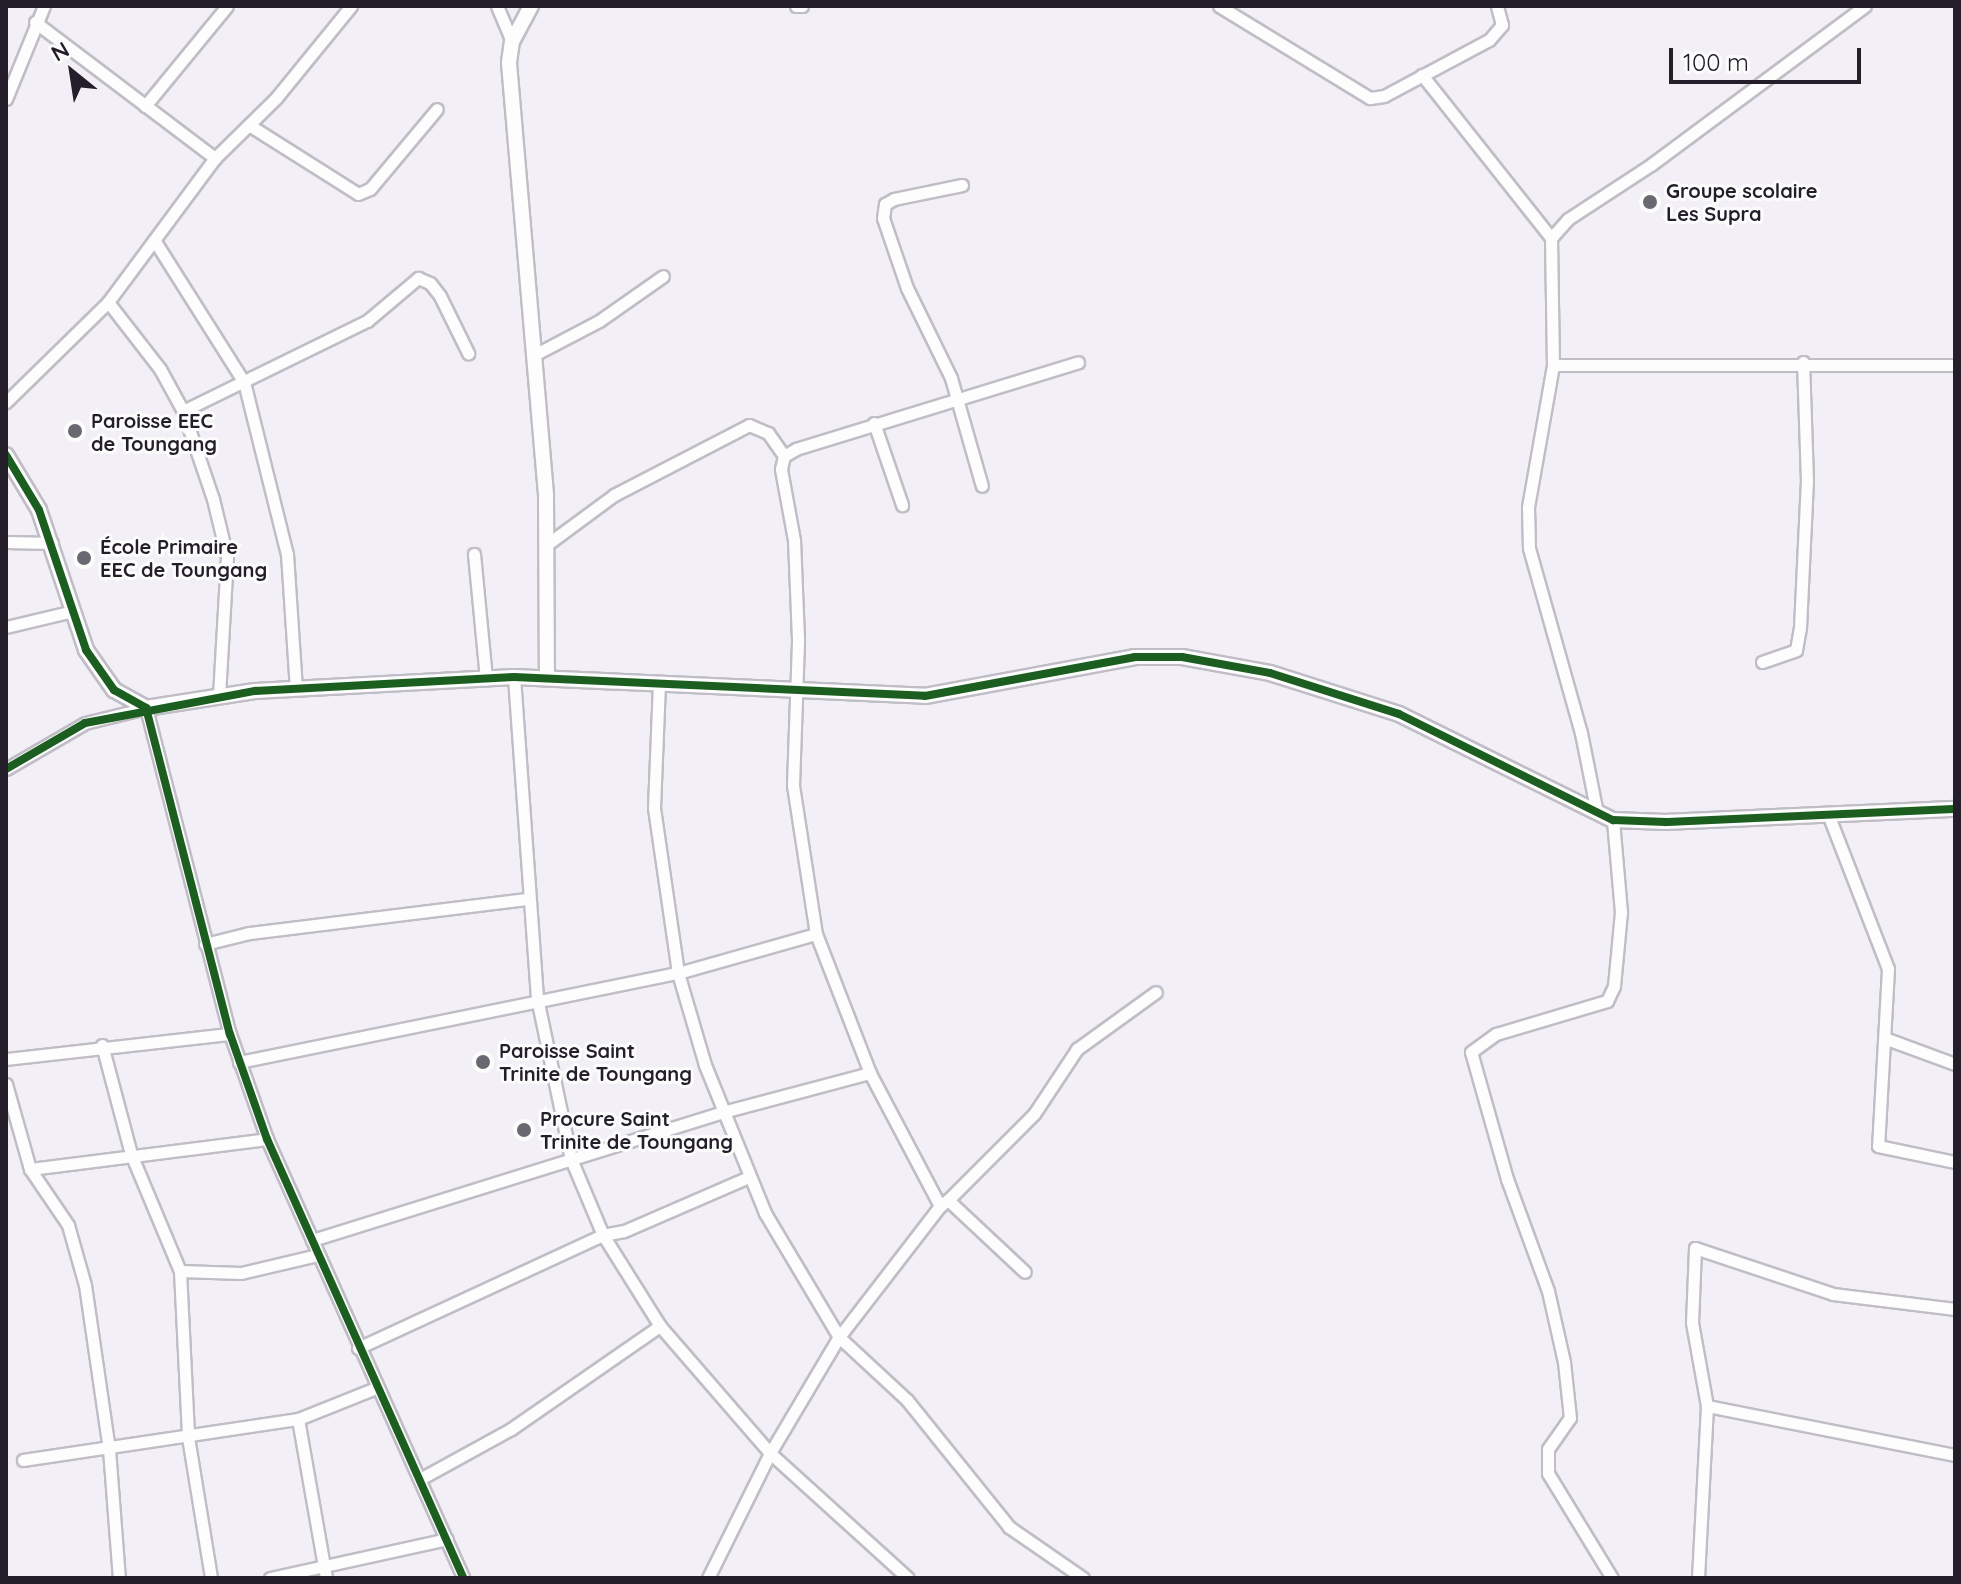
<!DOCTYPE html>
<meta charset="utf-8">
<style>
body{margin:0}
#map{position:relative;width:1961px;height:1584px;overflow:hidden;background:#f2f0f6;font-family:Quicksand,sans-serif}
div>[style]{position:absolute}
.roads{filter:drop-shadow(2px 0 #c0bdc6) drop-shadow(-2px 0 #c0bdc6) drop-shadow(0 2px #c0bdc6) drop-shadow(0 -2px #c0bdc6)}
.minor>*{height:11px;margin:-5.5px;padding:0 5.5px;transform-origin:5.5px;border-radius:5.5px;background:#fdfdfe}
.tertiary>*{height:14px;margin:-7px;padding:0 7px;transform-origin:7px;border-radius:7px;background:#fdfdfe}
.cycleway>*{height:8px;margin:-4px;padding:0 4px;transform-origin:4px;border-radius:4px;background:#1b5e20}
.dots>*{width:22px;height:22px;translate:-50% -50%;box-sizing:border-box;border:4px solid #fcfcfc;border-radius:50%}
span{translate:-50% -50%;white-space:nowrap;text-align:center;line-height:1.15;-webkit-text-stroke:6px #fcfcfc;paint-order:stroke}
.poi-label{font-size:20px;color:#231e2a;font-weight:700}
.left{translate:0 -50%;text-align:left}
.frame{position:absolute;inset:0;border:8px solid #231e2a;pointer-events:none}
.north{position:absolute;left:32px;top:32px;width:80px;height:80px;-webkit-text-stroke:6px #fcfcfc;paint-order:stroke;rotate:330deg;font-size:22px;font-weight:700;line-height:32px;text-align:center;color:#231e2a}
.north::after{content:'';display:block;margin:auto;width:28px;height:36px;background:#231e2a;clip-path:polygon(50% 0,100% 100%,50% 72%,0 100%)}
.scale{position:absolute;left:1669px;top:48px;width:192px;height:36px;box-sizing:border-box;border:4px solid #231e2a;border-top:0;padding-left:10px;font-size:24px;line-height:28px;white-space:nowrap;color:#231e2a;-webkit-text-stroke:6px #fcfcfc;paint-order:stroke}
</style>
<div id="map">
<div class="roads">
<div class="minor">
<i style="left:497px;top:6px;width:38px;rotate:67deg"></i>
<i style="left:796px;top:6px;width:6px"></i>
<i style="left:1219px;top:6px;width:177px;rotate:31.4deg"></i>
<i style="left:1370px;top:98px;width:14px;rotate:-8deg"></i>
<i style="left:1384px;top:96px;width:119px;rotate:-28.1deg"></i>
<i style="left:1489px;top:40px;width:20px;rotate:-49deg"></i>
<i style="left:1502px;top:25px;width:20px;rotate:-105deg"></i>
<i style="left:35px;top:22px;width:226px;rotate:37.1deg"></i>
<i style="left:1422px;top:75px;width:208px;rotate:51.6deg"></i>
<i style="left:6px;top:99px;width:100px;rotate:-67.8deg"></i>
<i style="left:145px;top:106px;width:129px;rotate:-50.6deg"></i>
<i style="left:249px;top:125px;width:129px;rotate:32.3deg"></i>
<i style="left:358px;top:194px;width:13px;rotate:-23deg"></i>
<i style="left:370px;top:189px;width:104px;rotate:-50.1deg"></i>
<i style="left:962px;top:185px;width:69px;rotate:168.4deg"></i>
<i style="left:894px;top:199px;width:10px;rotate:151deg"></i>
<i style="left:885px;top:204px;width:14px;rotate:98deg"></i>
<i style="left:883px;top:218px;width:74px;rotate:71.1deg"></i>
<i style="left:907px;top:288px;width:100px;rotate:63.9deg"></i>
<i style="left:951px;top:378px;width:112px;rotate:74deg"></i>
<i style="left:156px;top:243px;width:165px;rotate:57.7deg"></i>
<i style="left:244px;top:382px;width:177px;rotate:76deg"></i>
<i style="left:287px;top:554px;width:134px;rotate:86.2deg"></i>
<i style="left:108px;top:302px;width:85px;rotate:52.2deg"></i>
<i style="left:160px;top:369px;width:48px;rotate:61.3deg"></i>
<i style="left:183px;top:411px;width:93px;rotate:71.2deg"></i>
<i style="left:213px;top:499px;width:60px;rotate:76.4deg"></i>
<i style="left:227px;top:557px;width:139px;rotate:93.3deg"></i>
<i style="left:534px;top:355px;width:73px;rotate:-27.6deg"></i>
<i style="left:599px;top:321px;width:78px;rotate:-35.1deg"></i>
<i style="left:1553px;top:365px;width:402px"></i>
<i style="left:6px;top:402px;width:143px;rotate:-44.4deg"></i>
<i style="left:108px;top:302px;width:179px;rotate:-53.4deg"></i>
<i style="left:215px;top:158px;width:86px;rotate:-44.5deg"></i>
<i style="left:276px;top:98px;width:119px;rotate:-50.8deg"></i>
<i style="left:183px;top:411px;width:205px;rotate:-26.1deg"></i>
<i style="left:367px;top:321px;width:67px;rotate:-40.1deg"></i>
<i style="left:418px;top:278px;width:13px;rotate:23deg"></i>
<i style="left:430px;top:283px;width:16px;rotate:52deg"></i>
<i style="left:440px;top:296px;width:64px;rotate:63.8deg"></i>
<i style="left:874px;top:423px;width:87px;rotate:71.1deg"></i>
<i style="left:6px;top:542px;width:46px;rotate:1.2deg"></i>
<i style="left:549px;top:543px;width:81px;rotate:-36.4deg"></i>
<i style="left:614px;top:495px;width:152px;rotate:-27.4deg"></i>
<i style="left:749px;top:425px;width:21px;rotate:23deg"></i>
<i style="left:768px;top:433px;width:28px;rotate:55deg"></i>
<i style="left:474px;top:554px;width:126px;rotate:84.5deg"></i>
<i style="left:6px;top:627px;width:69px;rotate:-13.4deg"></i>
<i style="left:1762px;top:662px;width:36px;rotate:-19deg"></i>
<i style="left:1796px;top:650px;width:22px;rotate:-80deg"></i>
<i style="left:1800px;top:628px;width:147px;rotate:-87.3deg"></i>
<i style="left:1807px;top:481px;width:119px;rotate:-91.9deg"></i>
<i style="left:514px;top:677px;width:322px;rotate:85.9deg"></i>
<i style="left:537px;top:998px;width:165px;rotate:78.1deg"></i>
<i style="left:571px;top:1159px;width:82px;rotate:67.2deg"></i>
<i style="left:603px;top:1235px;width:107px;rotate:57.9deg"></i>
<i style="left:660px;top:1326px;width:168px;rotate:49.1deg"></i>
<i style="left:770px;top:1453px;width:186px;rotate:42.2deg"></i>
<i style="left:659px;top:683px;width:125px;rotate:92.3deg"></i>
<i style="left:654px;top:808px;width:167px;rotate:81.7deg"></i>
<i style="left:678px;top:973px;width:96px;rotate:73.6deg"></i>
<i style="left:705px;top:1065px;width:160px;rotate:67.9deg"></i>
<i style="left:765px;top:1213px;width:144px;rotate:59.2deg"></i>
<i style="left:839px;top:1337px;width:93px;rotate:42.8deg"></i>
<i style="left:907px;top:1400px;width:163px;rotate:51.2deg"></i>
<i style="left:1009px;top:1527px;width:90px;rotate:34.6deg"></i>
<i style="left:6px;top:769px;width:91px;rotate:-30.2deg"></i>
<i style="left:85px;top:723px;width:63px;rotate:-13.8deg"></i>
<i style="left:146px;top:708px;width:337px;rotate:75.6deg"></i>
<i style="left:230px;top:1034px;width:111px;rotate:70.6deg"></i>
<i style="left:267px;top:1139px;width:481px;rotate:65.9deg"></i>
<i style="left:1597px;top:813px;width:82px;rotate:-101.3deg"></i>
<i style="left:1581px;top:733px;width:192px;rotate:-105.7deg"></i>
<i style="left:1529px;top:548px;width:41px;rotate:-91.4deg"></i>
<i style="left:1528px;top:507px;width:144px;rotate:-80deg"></i>
<i style="left:1553px;top:365px;width:127px;rotate:-90.9deg"></i>
<i style="left:1551px;top:238px;width:25px;rotate:-48deg"></i>
<i style="left:1568px;top:219px;width:100px;rotate:-33.2deg"></i>
<i style="left:1652px;top:164px;width:265px;rotate:-36.6deg"></i>
<i style="left:1828px;top:814px;width:166px;rotate:68.8deg"></i>
<i style="left:1888px;top:969px;width:177px;rotate:93.2deg"></i>
<i style="left:1878px;top:1146px;width:79px;rotate:11.7deg"></i>
<i style="left:205px;top:944px;width:45px;rotate:-14deg"></i>
<i style="left:249px;top:933px;width:280px;rotate:-7deg"></i>
<i style="left:1887px;top:1039px;width:72px;rotate:20.2deg"></i>
<i style="left:102px;top:1045px;width:113px;rotate:75.1deg"></i>
<i style="left:131px;top:1154px;width:127px;rotate:67.3deg"></i>
<i style="left:180px;top:1271px;width:61px;rotate:1.9deg"></i>
<i style="left:241px;top:1273px;width:79px;rotate:-13.2deg"></i>
<i style="left:6px;top:1059px;width:225px;rotate:-6.4deg"></i>
<i style="left:239px;top:1062px;width:448px;rotate:-11.5deg"></i>
<i style="left:678px;top:973px;width:143px;rotate:-15.8deg"></i>
<i style="left:6px;top:1084px;width:88px;rotate:74.2deg"></i>
<i style="left:30px;top:1169px;width:68px;rotate:55.8deg"></i>
<i style="left:68px;top:1225px;width:62px;rotate:74.2deg"></i>
<i style="left:85px;top:1285px;width:166px;rotate:81.7deg"></i>
<i style="left:109px;top:1449px;width:129px;rotate:85.6deg"></i>
<i style="left:30px;top:1169px;width:239px;rotate:-7.2deg"></i>
<i style="left:948px;top:1200px;width:122px;rotate:-45deg"></i>
<i style="left:1034px;top:1114px;width:78px;rotate:-56.5deg"></i>
<i style="left:1077px;top:1049px;width:97px;rotate:-35.8deg"></i>
<i style="left:940px;top:1206px;width:150px;rotate:-117.8deg"></i>
<i style="left:870px;top:1073px;width:149px;rotate:-111.2deg"></i>
<i style="left:816px;top:934px;width:151px;rotate:-98.8deg"></i>
<i style="left:793px;top:785px;width:146px;rotate:-88deg"></i>
<i style="left:798px;top:639px;width:99px;rotate:-92.3deg"></i>
<i style="left:794px;top:540px;width:72px;rotate:-100.4deg"></i>
<i style="left:781px;top:469px;width:13px;rotate:-77deg"></i>
<i style="left:784px;top:456px;width:14px;rotate:-30deg"></i>
<i style="left:796px;top:449px;width:295px;rotate:-17.1deg"></i>
<i style="left:312px;top:1240px;width:430px;rotate:-17.3deg"></i>
<i style="left:723px;top:1112px;width:152px;rotate:-14.9deg"></i>
<i style="left:180px;top:1271px;width:166px;rotate:87.2deg"></i>
<i style="left:188px;top:1437px;width:143px;rotate:80.7deg"></i>
<i style="left:358px;top:1348px;width:270px;rotate:-24.8deg"></i>
<i style="left:603px;top:1235px;width:21px;rotate:-11deg"></i>
<i style="left:624px;top:1231px;width:136px;rotate:-23.4deg"></i>
<i style="left:1707px;top:1406px;width:253px;rotate:11.2deg"></i>
<i style="left:298px;top:1419px;width:161px;rotate:80deg"></i>
<i style="left:23px;top:1460px;width:278px;rotate:-8.5deg"></i>
<i style="left:298px;top:1419px;width:84px;rotate:-21.7deg"></i>
<i style="left:420px;top:1479px;width:104px;rotate:-28.8deg"></i>
<i style="left:511px;top:1429px;width:181px;rotate:-34.7deg"></i>
<i style="left:270px;top:1578px;width:181px;rotate:-12.4deg"></i>
<i style="left:708px;top:1578px;width:140px;rotate:-63.6deg"></i>
<i style="left:770px;top:1453px;width:135px;rotate:-59.3deg"></i>
<i style="left:839px;top:1337px;width:165px;rotate:-52.4deg"></i>
<i style="left:940px;top:1206px;width:10px;rotate:-37deg"></i>
<i style="left:948px;top:1200px;width:105px;rotate:43.1deg"></i>
<i style="left:1612px;top:1578px;width:123px;rotate:-121.4deg"></i>
<i style="left:1548px;top:1473px;width:24px;rotate:-90deg"></i>
<i style="left:1548px;top:1449px;width:38px;rotate:-55deg"></i>
<i style="left:1570px;top:1418px;width:56px;rotate:-96.1deg"></i>
<i style="left:1564px;top:1362px;width:73px;rotate:-102.7deg"></i>
<i style="left:1548px;top:1291px;width:119px;rotate:-110.1deg"></i>
<i style="left:1507px;top:1179px;width:132px;rotate:-105.8deg"></i>
<i style="left:1471px;top:1052px;width:31px;rotate:-36deg"></i>
<i style="left:1496px;top:1034px;width:116px;rotate:-16.6deg"></i>
<i style="left:1607px;top:1001px;width:17px;rotate:-65deg"></i>
<i style="left:1614px;top:986px;width:74px;rotate:-84.6deg"></i>
<i style="left:1621px;top:912px;width:92px;rotate:-95deg"></i>
<i style="left:1698px;top:1578px;width:172px;rotate:-87deg"></i>
<i style="left:1707px;top:1406px;width:84px;rotate:-100.2deg"></i>
<i style="left:1692px;top:1323px;width:75px;rotate:-87.7deg"></i>
<i style="left:1695px;top:1248px;width:145px;rotate:18.4deg"></i>
<i style="left:1833px;top:1294px;width:123px;rotate:7deg"></i>
</div>
<div class="tertiary">
<i style="left:531px;top:6px;width:40px;rotate:118deg"></i>
<i style="left:512px;top:41px;width:22px;rotate:98deg"></i>
<i style="left:509px;top:63px;width:435px;rotate:85.1deg"></i>
<i style="left:546px;top:496px;width:182px;rotate:89.7deg"></i>
<i style="left:6px;top:455px;width:64px;rotate:59deg"></i>
<i style="left:39px;top:510px;width:148px;rotate:71.4deg"></i>
<i style="left:86px;top:650px;width:49px;rotate:55deg"></i>
<i style="left:114px;top:690px;width:37px;rotate:29deg"></i>
<i style="left:146px;top:708px;width:110px;rotate:-8.9deg"></i>
<i style="left:255px;top:691px;width:259px;rotate:-3.1deg"></i>
<i style="left:514px;top:677px;width:411px;rotate:2.6deg"></i>
<i style="left:925px;top:696px;width:214px;rotate:-10.5deg"></i>
<i style="left:1135px;top:657px;width:47px"></i>
<i style="left:1182px;top:657px;width:89px;rotate:10.3deg"></i>
<i style="left:1270px;top:673px;width:135px;rotate:17.6deg"></i>
<i style="left:1399px;top:714px;width:239px;rotate:26.4deg"></i>
<i style="left:1613px;top:820px;width:53px;rotate:2.2deg"></i>
<i style="left:1666px;top:822px;width:289px;rotate:-2.6deg"></i>
</div>
</div>
<div class="cycleway">
<i style="left:6px;top:455px;width:64px;rotate:59deg"></i>
<i style="left:39px;top:510px;width:148px;rotate:71.4deg"></i>
<i style="left:86px;top:650px;width:49px;rotate:55deg"></i>
<i style="left:114px;top:690px;width:37px;rotate:29deg"></i>
<i style="left:146px;top:708px;width:337px;rotate:75.6deg"></i>
<i style="left:230px;top:1034px;width:111px;rotate:70.6deg"></i>
<i style="left:267px;top:1139px;width:481px;rotate:65.9deg"></i>
<i style="left:6px;top:769px;width:91px;rotate:-30.2deg"></i>
<i style="left:85px;top:723px;width:173px;rotate:-10.7deg"></i>
<i style="left:255px;top:691px;width:259px;rotate:-3.1deg"></i>
<i style="left:514px;top:677px;width:411px;rotate:2.6deg"></i>
<i style="left:925px;top:696px;width:214px;rotate:-10.5deg"></i>
<i style="left:1135px;top:657px;width:47px"></i>
<i style="left:1182px;top:657px;width:89px;rotate:10.3deg"></i>
<i style="left:1270px;top:673px;width:135px;rotate:17.6deg"></i>
<i style="left:1399px;top:714px;width:239px;rotate:26.4deg"></i>
<i style="left:1613px;top:820px;width:53px;rotate:2.2deg"></i>
<i style="left:1666px;top:822px;width:289px;rotate:-2.6deg"></i>
</div>
<div class="dots">
<i style="left:1650px;top:202px;background:#6b6871"></i>
<i style="left:75px;top:431px;background:#6b6871"></i>
<i style="left:84px;top:558px;background:#6b6871"></i>
<i style="left:483px;top:1062px;background:#6b6871"></i>
<i style="left:524px;top:1130px;background:#6b6871"></i>
</div>
<div class="poi-label">
<span class="left" style="left:1666px;top:202px">Groupe scolaire<br>Les Supra</span>
<span class="left" style="left:91px;top:432px">Paroisse EEC<br>de Toungang</span>
<span class="left" style="left:100px;top:558px">École Primaire<br>EEC de Toungang</span>
<span class="left" style="left:499px;top:1062px">Paroisse Saint<br>Trinite de Toungang</span>
<span class="left" style="left:540px;top:1130px">Procure Saint<br>Trinite de Toungang</span>
</div>
<div class="frame"></div>
<div class="north">N</div>
<div class="scale">100 m</div>
</div>
